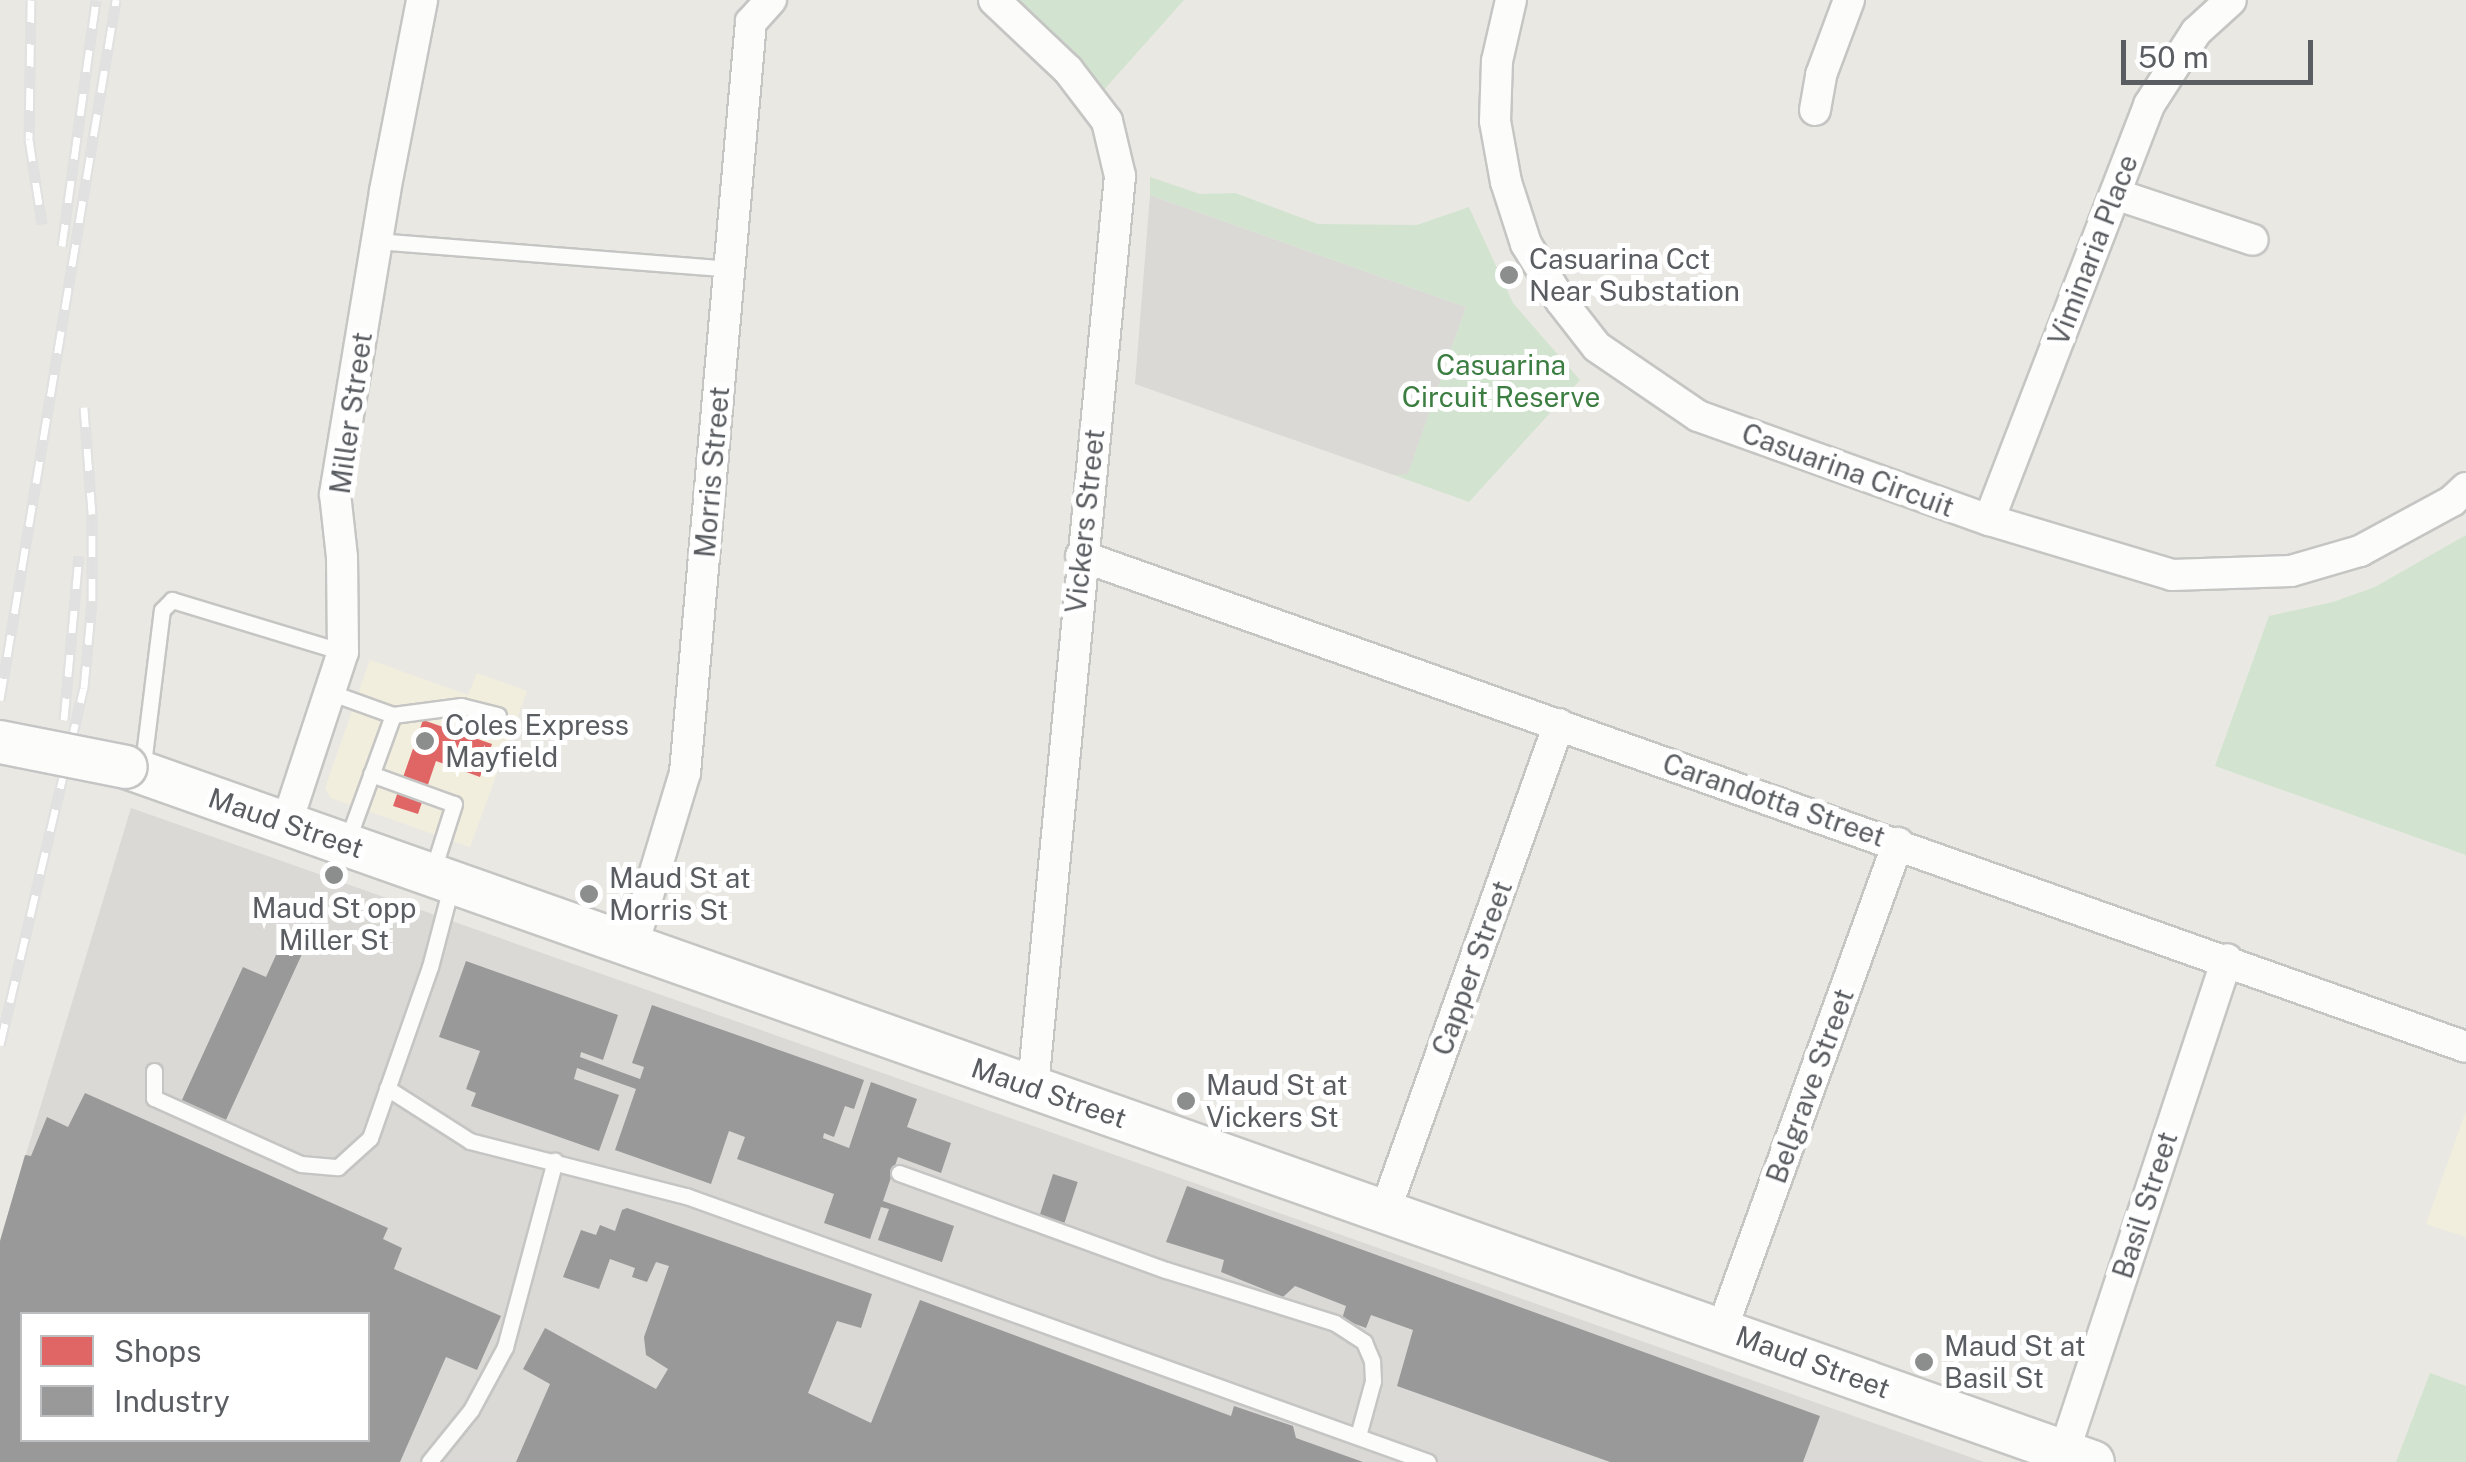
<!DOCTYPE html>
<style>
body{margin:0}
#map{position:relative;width:2466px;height:1462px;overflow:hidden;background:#e9e8e3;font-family:"Public Sans",sans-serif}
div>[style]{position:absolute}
.commercial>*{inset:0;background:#f2eedd}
.industrial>*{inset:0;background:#dad9d5}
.green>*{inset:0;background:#d2e4d0}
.shops>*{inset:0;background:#e06666}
.industry>*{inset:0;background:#999;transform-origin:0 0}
.roads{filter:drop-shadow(2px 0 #c5c5c4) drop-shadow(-2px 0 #c5c5c4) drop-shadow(0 2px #c5c5c4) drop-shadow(0 -2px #c5c5c4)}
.service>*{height:15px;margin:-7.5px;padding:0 7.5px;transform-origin:7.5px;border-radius:7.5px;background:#fcfcfb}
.minor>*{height:30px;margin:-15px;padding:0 15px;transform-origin:15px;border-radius:15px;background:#fcfcfb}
.secondary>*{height:42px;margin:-21px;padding:0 21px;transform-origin:21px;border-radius:21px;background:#fcfcfb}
.rail>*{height:11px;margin-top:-5.5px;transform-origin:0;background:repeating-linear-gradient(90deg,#fff 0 22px,#e0e1e0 0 44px);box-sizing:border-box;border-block:2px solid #e0e1e0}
.bridges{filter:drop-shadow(2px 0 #c5c5c5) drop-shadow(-2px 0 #c5c5c5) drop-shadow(0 2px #c5c5c5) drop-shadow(0 -2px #c5c5c5)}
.secondary-bridge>*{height:42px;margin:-21px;padding:0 21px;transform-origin:21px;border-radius:21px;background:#fcfcfb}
.dots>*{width:28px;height:28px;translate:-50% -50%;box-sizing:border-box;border:5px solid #fff;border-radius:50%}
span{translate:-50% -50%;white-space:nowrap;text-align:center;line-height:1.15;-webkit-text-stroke:10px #fff;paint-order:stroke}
.street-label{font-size:28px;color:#5a5d61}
.poi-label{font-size:28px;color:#5a5d61}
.left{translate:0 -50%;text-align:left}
.park-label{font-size:28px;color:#3c7d41}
.legend{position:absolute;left:20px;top:1312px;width:350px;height:130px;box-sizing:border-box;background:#fff;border:2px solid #bdbec0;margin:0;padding:12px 18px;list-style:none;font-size:30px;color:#5a5d61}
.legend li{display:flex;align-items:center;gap:20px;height:50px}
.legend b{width:50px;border:2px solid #bdbec0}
.scale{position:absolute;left:2121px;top:40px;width:192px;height:45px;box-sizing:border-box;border:5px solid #5a5d61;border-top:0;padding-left:12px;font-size:30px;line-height:35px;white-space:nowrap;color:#5a5d61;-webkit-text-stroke:8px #fff;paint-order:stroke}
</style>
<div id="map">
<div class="commercial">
<i style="clip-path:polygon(370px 660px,468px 695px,477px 673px,527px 691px,470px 847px,331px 798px,325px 788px)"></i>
<i style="clip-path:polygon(2466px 1111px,2466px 1237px,2426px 1224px)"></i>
</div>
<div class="industrial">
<i style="clip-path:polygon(1150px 195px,1466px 307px,1408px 475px,1394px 475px,1135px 384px)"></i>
<i style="clip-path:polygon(evenodd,131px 808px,1036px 1127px,1984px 1462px,0 1462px,0 1240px,131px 808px,22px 1314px,368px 1314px,368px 1440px,22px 1440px,22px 1314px)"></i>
</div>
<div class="green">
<i style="clip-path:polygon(1010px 0,1184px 0,1101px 93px)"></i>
<i style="clip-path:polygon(1150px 177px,1200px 194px,1235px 193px,1318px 224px,1417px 225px,1469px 207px,1513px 303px,1580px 380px,1469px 502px,1394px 475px,1408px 474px,1466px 307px,1150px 195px)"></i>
<i style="clip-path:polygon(2466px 535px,2466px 855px,2215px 766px,2269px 616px,2333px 602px,2375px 587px)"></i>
<i style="clip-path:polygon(2430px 1373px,2466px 1386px,2466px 1462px,2396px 1462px)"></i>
</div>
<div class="shops">
<i style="clip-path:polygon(423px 720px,492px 744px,480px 777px,436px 761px,418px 814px,393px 806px)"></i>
</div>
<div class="industry">
<i style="clip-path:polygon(287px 931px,308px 941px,225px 1122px,181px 1102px,243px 967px,266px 977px)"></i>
<i style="clip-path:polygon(466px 961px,618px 1015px,603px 1060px,581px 1052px,580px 1057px,640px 1079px,644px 1067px,632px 1063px,652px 1005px,864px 1080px,854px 1109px,845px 1106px,834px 1137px,824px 1133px,823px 1138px,849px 1148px,871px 1082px,917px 1099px,907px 1127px,951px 1143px,941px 1173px,898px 1157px,883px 1201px,954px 1226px,942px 1262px,878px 1240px,889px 1209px,881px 1207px,870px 1239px,824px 1223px,834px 1194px,737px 1159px,745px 1137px,729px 1131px,711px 1184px,615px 1150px,636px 1089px,577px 1068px,574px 1079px,619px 1095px,599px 1151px,471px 1106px,476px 1093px,466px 1089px,480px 1051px,439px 1037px)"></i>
<i style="clip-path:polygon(evenodd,85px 1093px,388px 1228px,383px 1239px,402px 1248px,394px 1269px,501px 1316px,477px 1370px,446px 1357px,400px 1462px,0 1462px,0 1241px,25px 1155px,31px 1156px,47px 1117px,68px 1127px,85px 1093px,22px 1314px,368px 1314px,368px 1440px,22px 1440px,22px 1314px)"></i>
<i style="left:1053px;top:1174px;width:26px;height:43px;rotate:18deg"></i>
<i style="clip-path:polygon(1187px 1186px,1820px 1416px,1803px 1462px,1610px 1462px,1397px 1386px,1413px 1330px,1371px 1315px,1366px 1328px,1342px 1319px,1346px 1306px,1295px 1286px,1283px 1297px,1221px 1272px,1224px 1260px,1166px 1242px)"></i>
<i style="clip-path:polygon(627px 1208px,872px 1294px,861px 1328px,837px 1321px,808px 1393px,871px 1423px,920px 1300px,1231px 1416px,1234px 1406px,1293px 1426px,1296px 1438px,1363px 1462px,516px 1462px,550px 1384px,523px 1369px,545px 1328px,656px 1389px,668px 1369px,646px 1355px,644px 1337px,669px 1266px,656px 1262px,647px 1282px,632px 1277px,635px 1268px,610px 1259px,599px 1289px,563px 1277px,581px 1230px,596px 1235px,600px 1225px,615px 1231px,622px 1210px)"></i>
</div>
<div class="roads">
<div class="service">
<i style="left:377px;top:241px;width:354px;rotate:4.5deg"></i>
<i style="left:329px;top:692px;width:68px;rotate:19.8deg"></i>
<i style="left:393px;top:715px;width:137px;rotate:110deg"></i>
<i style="left:393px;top:715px;width:69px;rotate:-7.5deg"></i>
<i style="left:461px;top:706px;width:38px;rotate:14deg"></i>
<i style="left:142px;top:772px;width:163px;rotate:-83deg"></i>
<i style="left:162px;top:610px;width:14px;rotate:-45deg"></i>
<i style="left:172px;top:600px;width:179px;rotate:16.9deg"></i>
<i style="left:371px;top:774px;width:88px;rotate:19.9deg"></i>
<i style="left:454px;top:804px;width:72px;rotate:107.7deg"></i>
<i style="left:154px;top:1071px;width:27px;rotate:90deg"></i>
<i style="left:154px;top:1098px;width:161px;rotate:24.2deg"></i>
<i style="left:301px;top:1164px;width:37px;rotate:5deg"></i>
<i style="left:338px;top:1167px;width:43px;rotate:-42.2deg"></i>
<i style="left:370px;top:1138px;width:181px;rotate:-70.7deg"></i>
<i style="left:430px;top:967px;width:83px;rotate:-75.3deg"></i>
<i style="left:387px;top:1088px;width:98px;rotate:32.6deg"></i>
<i style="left:470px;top:1141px;width:223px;rotate:14.3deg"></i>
<i style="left:686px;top:1196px;width:788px;rotate:19.72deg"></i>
<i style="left:899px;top:1173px;width:284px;rotate:20deg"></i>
<i style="left:1166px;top:1270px;width:177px;rotate:17.4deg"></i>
<i style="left:1335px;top:1323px;width:35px;rotate:33deg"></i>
<i style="left:1364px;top:1342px;width:21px;rotate:67deg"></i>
<i style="left:1372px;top:1361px;width:20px;rotate:87deg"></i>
<i style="left:1373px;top:1381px;width:57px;rotate:105.3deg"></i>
<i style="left:429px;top:1462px;width:67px;rotate:-51.1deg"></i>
<i style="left:471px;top:1410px;width:72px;rotate:-61.6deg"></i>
<i style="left:505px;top:1347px;width:193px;rotate:-75deg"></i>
</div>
<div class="minor">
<i style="left:994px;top:0;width:102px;rotate:43.4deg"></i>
<i style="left:1068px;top:70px;width:64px;rotate:52.6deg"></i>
<i style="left:1107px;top:121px;width:57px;rotate:76.7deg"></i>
<i style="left:1120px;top:176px;width:915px;rotate:95.46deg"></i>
<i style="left:1511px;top:0;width:63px;rotate:102.9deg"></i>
<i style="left:1497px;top:61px;width:60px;rotate:91.9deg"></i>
<i style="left:1495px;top:121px;width:62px;rotate:79.8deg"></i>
<i style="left:1506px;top:182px;width:65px;rotate:72.1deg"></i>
<i style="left:1526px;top:244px;width:67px;rotate:58.4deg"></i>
<i style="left:1561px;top:301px;width:58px;rotate:52deg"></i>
<i style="left:1597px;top:347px;width:122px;rotate:34.3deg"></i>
<i style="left:1698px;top:416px;width:309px;rotate:19.7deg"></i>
<i style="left:1989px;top:520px;width:191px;rotate:16.7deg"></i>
<i style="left:2172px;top:575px;width:119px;rotate:-1.9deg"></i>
<i style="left:2291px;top:571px;width:72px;rotate:-16.2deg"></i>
<i style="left:2360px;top:551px;width:105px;rotate:-28.5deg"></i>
<i style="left:2452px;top:501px;width:19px;rotate:-43deg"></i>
<i style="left:1815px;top:110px;width:36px;rotate:-80deg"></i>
<i style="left:1821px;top:75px;width:80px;rotate:-69.5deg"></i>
<i style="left:2115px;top:194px;width:145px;rotate:18.4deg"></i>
<i style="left:1989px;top:520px;width:445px;rotate:-68.9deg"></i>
<i style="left:2149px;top:105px;width:87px;rotate:-57.2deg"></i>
<i style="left:2196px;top:32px;width:47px;rotate:-42.4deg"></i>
<i style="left:1081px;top:556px;width:1469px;rotate:19.52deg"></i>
<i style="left:287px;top:822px;width:179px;rotate:-71.8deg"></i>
<i style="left:343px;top:652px;width:95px;rotate:-90.6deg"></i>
<i style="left:342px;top:557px;width:63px;rotate:-96.3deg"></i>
<i style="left:335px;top:494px;width:307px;rotate:-80.6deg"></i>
<i style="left:385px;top:191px;width:195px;rotate:-79deg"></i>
<i style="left:633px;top:945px;width:180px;rotate:-73.2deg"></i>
<i style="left:685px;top:773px;width:754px;rotate:-84.98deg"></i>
<i style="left:751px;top:22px;width:30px;rotate:-48deg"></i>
<i style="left:1385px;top:1211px;width:517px;rotate:-70.34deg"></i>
<i style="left:1722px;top:1329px;width:517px;rotate:-70.09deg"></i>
<i style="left:2064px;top:1452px;width:519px;rotate:-71.7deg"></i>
</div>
<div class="secondary">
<i style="left:126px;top:767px;width:2086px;rotate:19.46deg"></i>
</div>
</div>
<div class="rail">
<i style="left:31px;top:0;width:139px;rotate:90.8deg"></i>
<i style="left:29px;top:139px;width:86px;rotate:81.3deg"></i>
<i style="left:62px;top:246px;width:248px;rotate:-82.1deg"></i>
<i style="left:0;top:700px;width:710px;rotate:-80.59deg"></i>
<i style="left:64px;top:720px;width:165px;rotate:-84.8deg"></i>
<i style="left:0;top:1045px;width:367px;rotate:-76.8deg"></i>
<i style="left:84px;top:688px;width:87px;rotate:-84.7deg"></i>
<i style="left:92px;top:601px;width:87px;rotate:-90deg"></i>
<i style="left:92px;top:514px;width:107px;rotate:-94.3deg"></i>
</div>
<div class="bridges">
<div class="secondary-bridge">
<i style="left:0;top:742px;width:128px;rotate:11.2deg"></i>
</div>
</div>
<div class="dots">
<i style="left:1509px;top:275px;background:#8c8e8e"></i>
<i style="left:425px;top:741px;background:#8c8e8e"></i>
<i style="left:334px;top:875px;background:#8c8e8e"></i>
<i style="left:589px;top:894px;background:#8c8e8e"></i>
<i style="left:1186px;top:1101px;background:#8c8e8e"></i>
<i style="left:1924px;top:1362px;background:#8c8e8e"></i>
</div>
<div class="street-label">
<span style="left:2093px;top:250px;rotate:-69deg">Viminaria Place</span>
<span style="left:351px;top:413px;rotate:-82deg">Miller Street</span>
<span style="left:1848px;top:470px;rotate:20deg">Casuarina Circuit</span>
<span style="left:712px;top:472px;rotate:-85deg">Morris Street</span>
<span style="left:1085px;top:521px;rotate:-84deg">Vickers Street</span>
<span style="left:1774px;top:800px;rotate:19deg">Carandotta Street</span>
<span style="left:286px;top:823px;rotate:19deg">Maud Street</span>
<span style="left:1472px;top:968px;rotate:-70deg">Capper Street</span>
<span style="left:1810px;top:1086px;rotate:-70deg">Belgrave Street</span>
<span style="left:1049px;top:1093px;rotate:19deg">Maud Street</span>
<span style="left:2145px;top:1205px;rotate:-72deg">Basil Street</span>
<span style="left:1813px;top:1362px;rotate:20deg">Maud Street</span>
</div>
<div class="poi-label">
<span class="left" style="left:1529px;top:275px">Casuarina Cct<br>Near Substation</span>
<span class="left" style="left:445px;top:741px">Coles Express<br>Mayfield</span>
<span class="left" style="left:609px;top:894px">Maud St at<br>Morris St</span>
<span style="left:334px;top:924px">Maud St opp<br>Miller St</span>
<span class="left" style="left:1206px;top:1101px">Maud St at<br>Vickers St</span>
<span class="left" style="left:1944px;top:1362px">Maud St at<br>Basil St</span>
</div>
<div class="park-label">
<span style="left:1501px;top:381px">Casuarina<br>Circuit Reserve</span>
</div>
<ul class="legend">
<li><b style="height:28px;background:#e06666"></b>Shops</li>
<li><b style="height:28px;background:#999"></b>Industry</li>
</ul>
<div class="scale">50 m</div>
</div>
